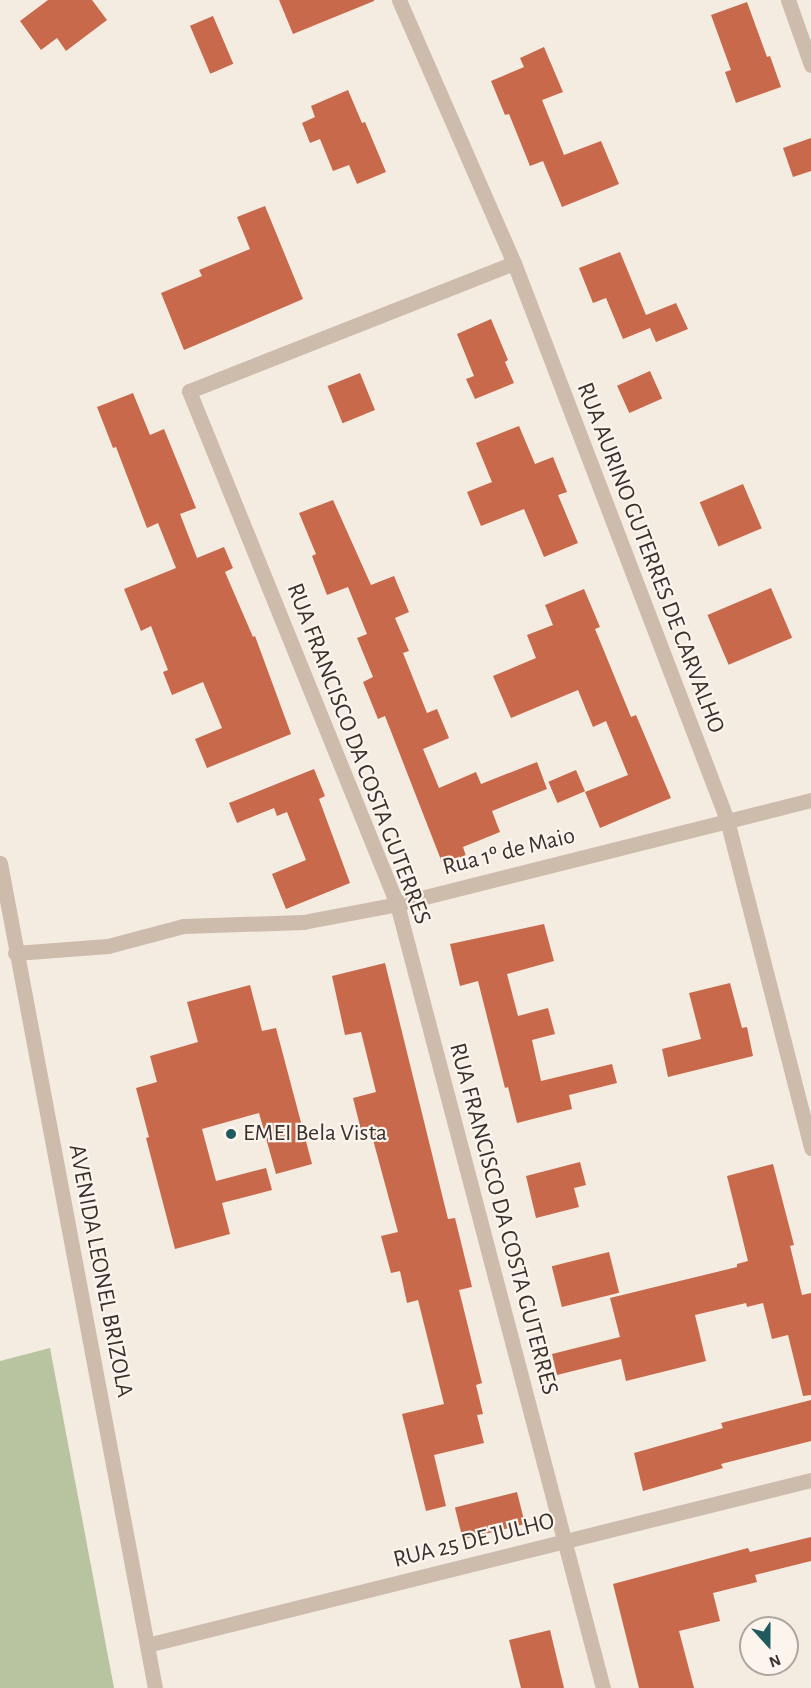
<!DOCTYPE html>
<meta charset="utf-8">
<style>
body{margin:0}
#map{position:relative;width:811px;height:1688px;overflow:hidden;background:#f4ebe1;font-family:"Alegreya Sans",sans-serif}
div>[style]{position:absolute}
.green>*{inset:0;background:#b8c4a0}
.building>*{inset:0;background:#c8694b;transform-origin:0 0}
.minor>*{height:15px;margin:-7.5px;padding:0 7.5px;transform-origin:7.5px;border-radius:7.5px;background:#cdbbac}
.dots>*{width:16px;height:16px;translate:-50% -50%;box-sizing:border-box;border:3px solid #fbf5ee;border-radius:50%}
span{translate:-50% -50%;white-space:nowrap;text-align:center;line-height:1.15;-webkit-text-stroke:4.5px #fbf5ee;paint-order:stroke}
.street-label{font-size:24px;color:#3b302b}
.poi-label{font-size:24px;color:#3b302b}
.left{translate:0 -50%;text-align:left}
.north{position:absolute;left:739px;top:1616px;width:60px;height:60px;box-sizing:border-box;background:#fbf5ee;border:2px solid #aea6a0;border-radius:50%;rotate:159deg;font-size:16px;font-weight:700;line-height:24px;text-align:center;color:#3b302b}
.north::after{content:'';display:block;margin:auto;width:21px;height:27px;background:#1f5a5e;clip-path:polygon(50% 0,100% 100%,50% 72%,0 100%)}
</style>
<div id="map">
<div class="green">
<i style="clip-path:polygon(50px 1348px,114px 1688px,0 1688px,0 1361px)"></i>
</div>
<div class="building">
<i style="clip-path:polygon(48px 0,92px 0,107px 20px,66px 51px,57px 38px,41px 50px,20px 21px)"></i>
<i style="clip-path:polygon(279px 0,374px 0,374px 1px,293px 34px)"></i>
<i style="clip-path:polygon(747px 2px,767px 57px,770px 56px,781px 87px,736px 103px,725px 72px,731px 70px,711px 15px)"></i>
<i style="left:213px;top:16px;width:52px;height:25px;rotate:67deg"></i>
<i style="clip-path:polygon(544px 47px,563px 92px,542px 100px,564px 155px,601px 141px,619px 184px,562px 207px,543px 161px,530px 166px,509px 114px,505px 115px,491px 81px,524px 67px,520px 58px)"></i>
<i style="clip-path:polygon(348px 90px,362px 123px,365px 122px,386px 172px,357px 184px,349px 165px,333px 171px,320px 139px,310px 143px,302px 123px,315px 117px,311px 106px)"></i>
<i style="clip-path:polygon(811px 138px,811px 171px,793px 177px,783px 148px)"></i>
<i style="clip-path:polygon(265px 206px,303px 299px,184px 350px,161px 293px,202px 276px,199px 270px,250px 249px,237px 217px)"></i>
<i style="clip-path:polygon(620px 252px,646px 315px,676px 303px,688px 329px,656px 342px,650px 328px,623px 339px,606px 298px,593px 303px,579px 268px)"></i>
<i style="clip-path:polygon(491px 319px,508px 360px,505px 362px,514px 383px,475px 399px,466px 379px,474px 376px,457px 334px)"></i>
<i style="left:650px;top:371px;width:30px;height:36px;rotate:66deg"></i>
<i style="left:360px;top:373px;width:40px;height:35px;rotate:68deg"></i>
<i style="clip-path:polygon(133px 393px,150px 435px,164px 429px,196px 508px,180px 514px,197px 558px,224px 547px,233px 568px,225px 572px,253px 637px,255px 636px,291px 734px,207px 768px,195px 739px,222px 728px,203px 682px,172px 695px,163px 672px,168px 670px,151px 626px,141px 631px,124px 589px,176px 568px,158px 523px,147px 528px,116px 447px,113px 448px,97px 407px)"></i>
<i style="clip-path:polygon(519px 426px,535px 464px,553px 457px,567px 492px,558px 495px,578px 543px,544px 557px,524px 509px,481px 526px,467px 492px,492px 482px,476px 443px)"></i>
<i style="left:743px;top:484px;width:48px;height:47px;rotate:67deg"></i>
<i style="clip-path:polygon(333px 500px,371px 585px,394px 576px,409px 612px,395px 618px,409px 651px,403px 653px,427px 713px,437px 709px,449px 738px,423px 749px,439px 788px,476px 772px,481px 784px,537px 762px,547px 789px,492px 811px,500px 832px,463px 847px,466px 856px,443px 865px,385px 716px,378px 719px,363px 682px,373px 677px,357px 638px,367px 634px,348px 587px,327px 595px,312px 556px,316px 554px,299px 513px)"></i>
<i style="left:771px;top:588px;width:54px;height:69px;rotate:67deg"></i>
<i style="clip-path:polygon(584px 589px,600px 627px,595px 629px,631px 717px,636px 715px,671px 798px,600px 828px,585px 792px,628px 775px,606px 721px,593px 727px,578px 690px,511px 718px,493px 676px,536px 658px,527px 635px,553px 625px,545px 605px)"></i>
<i style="clip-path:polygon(314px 769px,325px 796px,319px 799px,350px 883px,286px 909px,272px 874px,306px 860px,287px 812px,277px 816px,274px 808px,237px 823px,229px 803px)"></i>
<i style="left:576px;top:770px;width:23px;height:30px;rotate:67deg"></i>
<i style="clip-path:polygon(544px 924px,554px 961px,507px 974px,518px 1016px,548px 1008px,555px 1034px,532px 1040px,541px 1081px,612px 1064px,617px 1083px,569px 1095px,572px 1109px,517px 1123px,508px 1087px,505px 1088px,478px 981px,460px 986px,450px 944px)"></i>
<i style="clip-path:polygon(385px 963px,448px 1219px,455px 1218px,472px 1287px,459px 1290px,482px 1383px,476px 1385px,483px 1414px,477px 1415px,484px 1443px,434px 1455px,446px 1506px,426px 1511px,402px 1414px,444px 1404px,418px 1300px,407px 1303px,400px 1271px,391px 1273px,381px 1236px,398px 1232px,372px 1136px,363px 1138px,353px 1098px,376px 1092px,361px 1032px,345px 1035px,332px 976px)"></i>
<i style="clip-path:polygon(730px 983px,742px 1028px,747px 1027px,753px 1056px,668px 1077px,662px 1049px,701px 1039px,689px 993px)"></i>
<i style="clip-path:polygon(250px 985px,262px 1031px,276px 1028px,312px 1164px,276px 1174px,259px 1113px,202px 1129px,216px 1181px,266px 1168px,272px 1190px,222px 1203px,230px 1234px,175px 1249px,146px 1138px,149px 1137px,136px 1088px,157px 1082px,150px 1056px,198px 1042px,187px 1002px)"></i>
<i style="clip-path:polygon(580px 1162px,586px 1185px,574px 1188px,579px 1207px,536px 1218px,526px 1176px)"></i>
<i style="clip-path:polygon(773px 1164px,794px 1245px,790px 1246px,802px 1295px,811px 1293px,811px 1395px,803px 1396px,788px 1335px,772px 1339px,763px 1303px,747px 1307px,746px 1303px,695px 1315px,706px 1361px,626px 1381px,621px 1359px,557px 1375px,552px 1354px,620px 1337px,610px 1298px,737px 1267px,737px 1264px,748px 1261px,727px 1176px)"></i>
<i style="left:609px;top:1252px;width:42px;height:59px;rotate:76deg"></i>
<i style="clip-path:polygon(811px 1400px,811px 1441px,721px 1464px,723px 1468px,643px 1491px,634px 1453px,723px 1428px,721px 1423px)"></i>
<i style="left:517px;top:1492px;width:33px;height:64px;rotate:76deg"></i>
<i style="clip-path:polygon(811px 1537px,811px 1561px,755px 1575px,757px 1582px,713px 1593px,720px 1621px,679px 1631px,694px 1688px,639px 1688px,613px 1584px,748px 1548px,750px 1552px)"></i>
<i style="clip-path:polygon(550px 1630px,564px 1688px,521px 1688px,509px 1640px)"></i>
</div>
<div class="minor">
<i style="left:399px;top:0;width:287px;rotate:66.4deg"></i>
<i style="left:514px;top:263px;width:596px;rotate:69.07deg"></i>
<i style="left:727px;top:820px;width:339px;rotate:75.6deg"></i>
<i style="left:788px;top:0;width:69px;rotate:70.5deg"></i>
<i style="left:514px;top:263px;width:349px;rotate:158.5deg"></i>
<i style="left:189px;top:391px;width:554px;rotate:67.93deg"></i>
<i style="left:397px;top:904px;width:811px;rotate:75.28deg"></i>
<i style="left:0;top:863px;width:839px;rotate:79.36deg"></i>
<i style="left:15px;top:953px;width:93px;rotate:-4.3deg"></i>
<i style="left:108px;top:946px;width:78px;rotate:-14.9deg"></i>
<i style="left:183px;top:926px;width:120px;rotate:-1.9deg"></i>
<i style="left:303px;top:922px;width:96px;rotate:-10.8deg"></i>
<i style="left:397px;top:904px;width:427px;rotate:-14.1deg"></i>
<i style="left:147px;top:1645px;width:684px;rotate:-13.96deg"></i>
</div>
<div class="dots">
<i style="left:231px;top:1134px;background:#1f5a5e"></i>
</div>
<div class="street-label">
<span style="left:650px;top:558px;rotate:69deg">RUA AURINO GUTERRES DE CARVALHO</span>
<span style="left:358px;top:754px;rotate:69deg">RUA FRANCISCO DA COSTA GUTERRES</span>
<span style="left:509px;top:852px;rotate:-14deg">Rua 1º de Maio</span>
<span style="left:503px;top:1219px;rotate:75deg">RUA FRANCISCO DA COSTA GUTERRES</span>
<span style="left:100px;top:1271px;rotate:79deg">AVENIDA LEONEL BRIZOLA</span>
<span style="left:474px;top:1541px;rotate:-14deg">RUA 25 DE JULHO</span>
</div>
<div class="poi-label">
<span class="left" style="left:243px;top:1134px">EMEI Bela Vista</span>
</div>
<div class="north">N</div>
</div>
